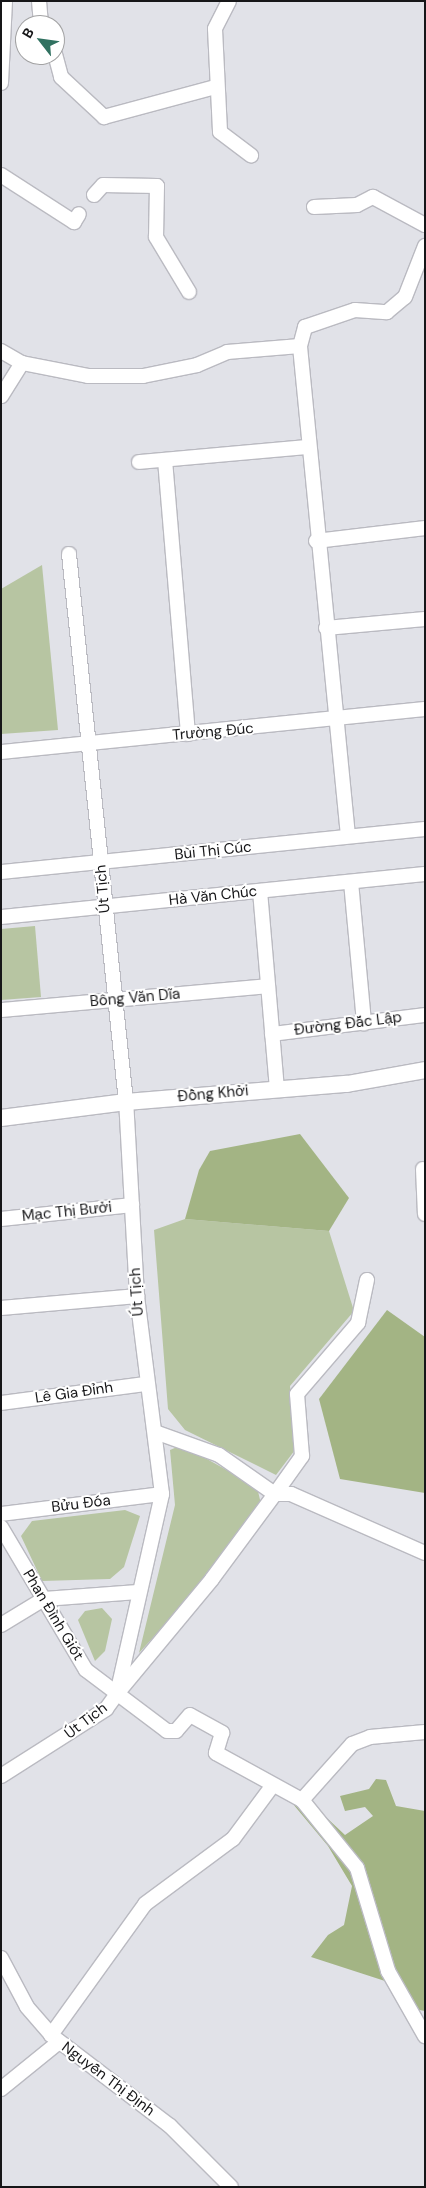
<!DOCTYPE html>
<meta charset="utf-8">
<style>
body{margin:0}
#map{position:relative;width:426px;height:2188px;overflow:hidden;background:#e1e2e8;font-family:"DM Sans",sans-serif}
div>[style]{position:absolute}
.green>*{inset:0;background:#b7c5a2}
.forest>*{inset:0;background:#a3b484}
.roads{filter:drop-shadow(1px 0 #babac1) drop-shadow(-1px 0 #babac1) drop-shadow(0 1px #babac1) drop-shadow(0 -1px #babac1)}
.minor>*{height:14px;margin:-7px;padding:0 7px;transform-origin:7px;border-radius:7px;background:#fff}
.tertiary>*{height:16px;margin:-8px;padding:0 8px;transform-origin:8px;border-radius:8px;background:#fff}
span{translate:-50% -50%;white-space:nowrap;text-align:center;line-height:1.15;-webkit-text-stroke:4px #fff;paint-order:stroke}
.street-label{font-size:15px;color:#161618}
.frame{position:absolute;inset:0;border:2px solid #161618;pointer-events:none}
.north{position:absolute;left:15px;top:15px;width:50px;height:50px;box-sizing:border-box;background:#fff;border:1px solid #a2a2a3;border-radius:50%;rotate:300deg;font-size:14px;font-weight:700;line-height:20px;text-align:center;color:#161618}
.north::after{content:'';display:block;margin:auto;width:18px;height:22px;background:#307160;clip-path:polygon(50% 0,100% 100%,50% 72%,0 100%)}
</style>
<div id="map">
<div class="green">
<i style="clip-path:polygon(42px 565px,58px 730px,1px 734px,1px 589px)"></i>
<i style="clip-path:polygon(35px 926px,41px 997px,1px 1000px,1px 929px)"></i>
<i style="clip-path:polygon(185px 1219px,329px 1231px,354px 1311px,290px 1386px,295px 1450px,276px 1475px,185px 1430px,168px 1409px,154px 1230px)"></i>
<i style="clip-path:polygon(182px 1445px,257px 1487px,261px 1504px,206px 1579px,139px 1653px,175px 1505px,170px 1450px)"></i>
<i style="clip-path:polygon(125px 1510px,140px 1516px,124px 1567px,110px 1579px,42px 1581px,21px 1536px,32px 1521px)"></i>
<i style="clip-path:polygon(102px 1608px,112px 1619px,105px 1651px,95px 1661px,78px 1620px,85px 1611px)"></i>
</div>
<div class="forest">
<i style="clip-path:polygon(300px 1134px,349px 1198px,329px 1231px,185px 1219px,199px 1170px,210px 1151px)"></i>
<i style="clip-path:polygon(387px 1310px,425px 1337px,425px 1493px,340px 1479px,319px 1399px)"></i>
<i style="clip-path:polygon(376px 1779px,386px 1780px,396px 1806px,425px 1811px,425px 2011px,414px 2009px,393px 1970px,385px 1981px,311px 1957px,328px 1935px,344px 1925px,352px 1886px,328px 1846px,293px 1804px,301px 1798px,312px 1804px,345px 1835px,373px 1816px,365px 1807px,345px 1811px,340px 1796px,369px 1789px)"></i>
</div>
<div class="roads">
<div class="minor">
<i style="left:39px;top:1px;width:24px;rotate:85deg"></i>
<i style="left:229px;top:1px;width:31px;rotate:117deg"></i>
<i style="left:215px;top:29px;width:103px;rotate:87.2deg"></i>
<i style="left:220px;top:132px;width:39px;rotate:37deg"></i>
<i style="left:55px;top:54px;width:24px;rotate:75deg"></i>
<i style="left:61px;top:77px;width:59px;rotate:42.9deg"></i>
<i style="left:104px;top:117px;width:115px;rotate:-15.1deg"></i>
<i style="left:1px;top:83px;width:82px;rotate:-87.2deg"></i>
<i style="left:1px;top:175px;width:87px;rotate:32.8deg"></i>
<i style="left:74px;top:222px;width:9px;rotate:-58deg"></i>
<i style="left:94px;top:195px;width:13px;rotate:-48deg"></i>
<i style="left:103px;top:185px;width:54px;rotate:1.1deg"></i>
<i style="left:157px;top:186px;width:51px;rotate:91.1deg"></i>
<i style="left:156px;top:237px;width:64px;rotate:59deg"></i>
<i style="left:314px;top:207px;width:43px;rotate:-2.7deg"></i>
<i style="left:357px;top:205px;width:18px;rotate:-27deg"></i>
<i style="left:373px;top:197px;width:59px;rotate:28.3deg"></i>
<i style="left:1px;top:351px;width:24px;rotate:30deg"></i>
<i style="left:22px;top:363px;width:39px;rotate:122deg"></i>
<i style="left:22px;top:363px;width:67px;rotate:11.1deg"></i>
<i style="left:88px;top:376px;width:55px"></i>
<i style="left:143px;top:376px;width:55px;rotate:-11.5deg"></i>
<i style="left:197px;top:365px;width:33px;rotate:-23deg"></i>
<i style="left:227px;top:352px;width:73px;rotate:-4.7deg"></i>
<i style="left:165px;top:460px;width:275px;rotate:85.2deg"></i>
<i style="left:139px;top:462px;width:170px;rotate:-5.1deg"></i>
<i style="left:316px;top:541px;width:110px;rotate:-6.8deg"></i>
<i style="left:326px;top:628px;width:99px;rotate:-5.2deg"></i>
<i style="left:1px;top:752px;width:426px;rotate:-5.8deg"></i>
<i style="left:348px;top:836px;width:492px;rotate:-95.6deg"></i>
<i style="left:300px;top:346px;width:20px;rotate:-75deg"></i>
<i style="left:305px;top:327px;width:53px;rotate:-18.8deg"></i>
<i style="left:355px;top:310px;width:32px;rotate:4deg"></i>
<i style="left:387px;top:312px;width:23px;rotate:-40deg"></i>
<i style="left:405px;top:297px;width:55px;rotate:-68.6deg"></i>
<i style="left:1px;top:872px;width:426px;rotate:-5.8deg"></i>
<i style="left:351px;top:882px;width:142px;rotate:84.7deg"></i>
<i style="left:260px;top:891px;width:199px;rotate:85.1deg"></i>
<i style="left:1px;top:917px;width:426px;rotate:-5.8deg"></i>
<i style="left:1px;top:1010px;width:268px;rotate:-5.1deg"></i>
<i style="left:272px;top:1034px;width:154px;rotate:-7.1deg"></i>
<i style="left:423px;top:1169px;width:45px;rotate:87.5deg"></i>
<i style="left:1px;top:1219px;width:132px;rotate:-6.1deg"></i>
<i style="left:1px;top:1308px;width:137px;rotate:-5deg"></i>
<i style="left:1px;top:1403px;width:146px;rotate:-7.5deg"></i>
<i style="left:155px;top:1432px;width:68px;rotate:19.8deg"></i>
<i style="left:219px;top:1455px;width:68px;rotate:34.9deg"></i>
<i style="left:275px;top:1494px;width:47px;rotate:-54.6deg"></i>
<i style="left:302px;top:1456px;width:62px;rotate:-94.6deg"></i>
<i style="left:297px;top:1394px;width:94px;rotate:-49.3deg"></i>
<i style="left:358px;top:1323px;width:44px;rotate:-78.2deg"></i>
<i style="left:1px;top:1514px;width:162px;rotate:-7.1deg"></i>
<i style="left:1px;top:1527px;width:166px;rotate:59.3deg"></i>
<i style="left:86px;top:1670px;width:101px;rotate:37deg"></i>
<i style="left:167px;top:1731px;width:9px"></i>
<i style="left:176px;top:1731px;width:21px;rotate:-49deg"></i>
<i style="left:190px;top:1715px;width:37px;rotate:29deg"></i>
<i style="left:222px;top:1733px;width:21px;rotate:107deg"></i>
<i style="left:216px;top:1753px;width:98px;rotate:28.7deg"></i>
<i style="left:302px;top:1800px;width:87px;rotate:51deg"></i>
<i style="left:357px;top:1868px;width:108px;rotate:73.2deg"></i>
<i style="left:388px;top:1971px;width:75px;rotate:60.4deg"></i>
<i style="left:1px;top:1625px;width:50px;rotate:-31.2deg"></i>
<i style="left:44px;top:1599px;width:94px;rotate:-4.3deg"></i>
<i style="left:120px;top:1690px;width:144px;rotate:-50.3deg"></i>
<i style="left:212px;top:1579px;width:106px;rotate:-53.5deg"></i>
<i style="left:275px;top:1494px;width:16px"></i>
<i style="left:291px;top:1494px;width:146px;rotate:23.8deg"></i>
<i style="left:1px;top:1776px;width:125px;rotate:-32.5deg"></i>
<i style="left:106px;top:1709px;width:19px;rotate:-54deg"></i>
<i style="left:117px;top:1694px;width:205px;rotate:-77.3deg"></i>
<i style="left:162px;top:1494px;width:200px;rotate:-97.2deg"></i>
<i style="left:137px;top:1296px;width:194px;rotate:-93.2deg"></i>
<i style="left:126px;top:1102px;width:551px;rotate:-95.94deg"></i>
<i style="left:302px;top:1800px;width:75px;rotate:-48.2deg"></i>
<i style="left:352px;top:1744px;width:19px;rotate:-21deg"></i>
<i style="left:370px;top:1737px;width:55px;rotate:-5.2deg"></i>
<i style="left:1px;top:1958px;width:55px;rotate:62deg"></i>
<i style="left:27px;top:2007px;width:37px;rotate:49deg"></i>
<i style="left:51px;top:2035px;width:150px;rotate:37.4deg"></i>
<i style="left:170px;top:2126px;width:86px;rotate:45deg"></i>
<i style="left:51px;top:2035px;width:161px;rotate:-54.3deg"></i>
<i style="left:145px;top:1904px;width:109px;rotate:-36.5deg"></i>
<i style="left:233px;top:1839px;width:67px;rotate:-53.5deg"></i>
<i style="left:1px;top:2089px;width:75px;rotate:-39deg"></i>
</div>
<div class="tertiary">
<i style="left:1px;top:1118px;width:126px;rotate:-7.3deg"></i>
<i style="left:126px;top:1102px;width:222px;rotate:-4.7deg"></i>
<i style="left:347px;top:1084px;width:79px;rotate:-10.2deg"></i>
</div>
</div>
<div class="street-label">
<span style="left:213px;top:732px;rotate:-5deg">Trường Đúc</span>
<span style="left:213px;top:851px;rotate:-6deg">Bùi Thị Cúc</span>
<span style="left:103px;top:889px;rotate:-95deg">Út Tịch</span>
<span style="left:213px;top:896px;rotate:-6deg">Hà Văn Chúc</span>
<span style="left:135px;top:998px;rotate:-5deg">Bông Văn Dĩa</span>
<span style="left:348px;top:1024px;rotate:-7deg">Đường Đắc Lập</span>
<span style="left:213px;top:1094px;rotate:-5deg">Đồng Khởi</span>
<span style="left:67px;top:1212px;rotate:-6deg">Mạc Thị Bưởi</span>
<span style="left:137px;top:1292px;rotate:-94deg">Út Tịch</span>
<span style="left:74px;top:1393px;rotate:-8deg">Lê Gia Đỉnh</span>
<span style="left:81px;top:1504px;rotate:-7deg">Bửu Đóa</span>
<span style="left:53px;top:1615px;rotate:59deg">Phan Đình Giót</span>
<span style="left:86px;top:1721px;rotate:-37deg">Út Tịch</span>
<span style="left:108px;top:2079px;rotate:37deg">Nguyễn Thị Định</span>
</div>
<div class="frame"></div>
<div class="north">B</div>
</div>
